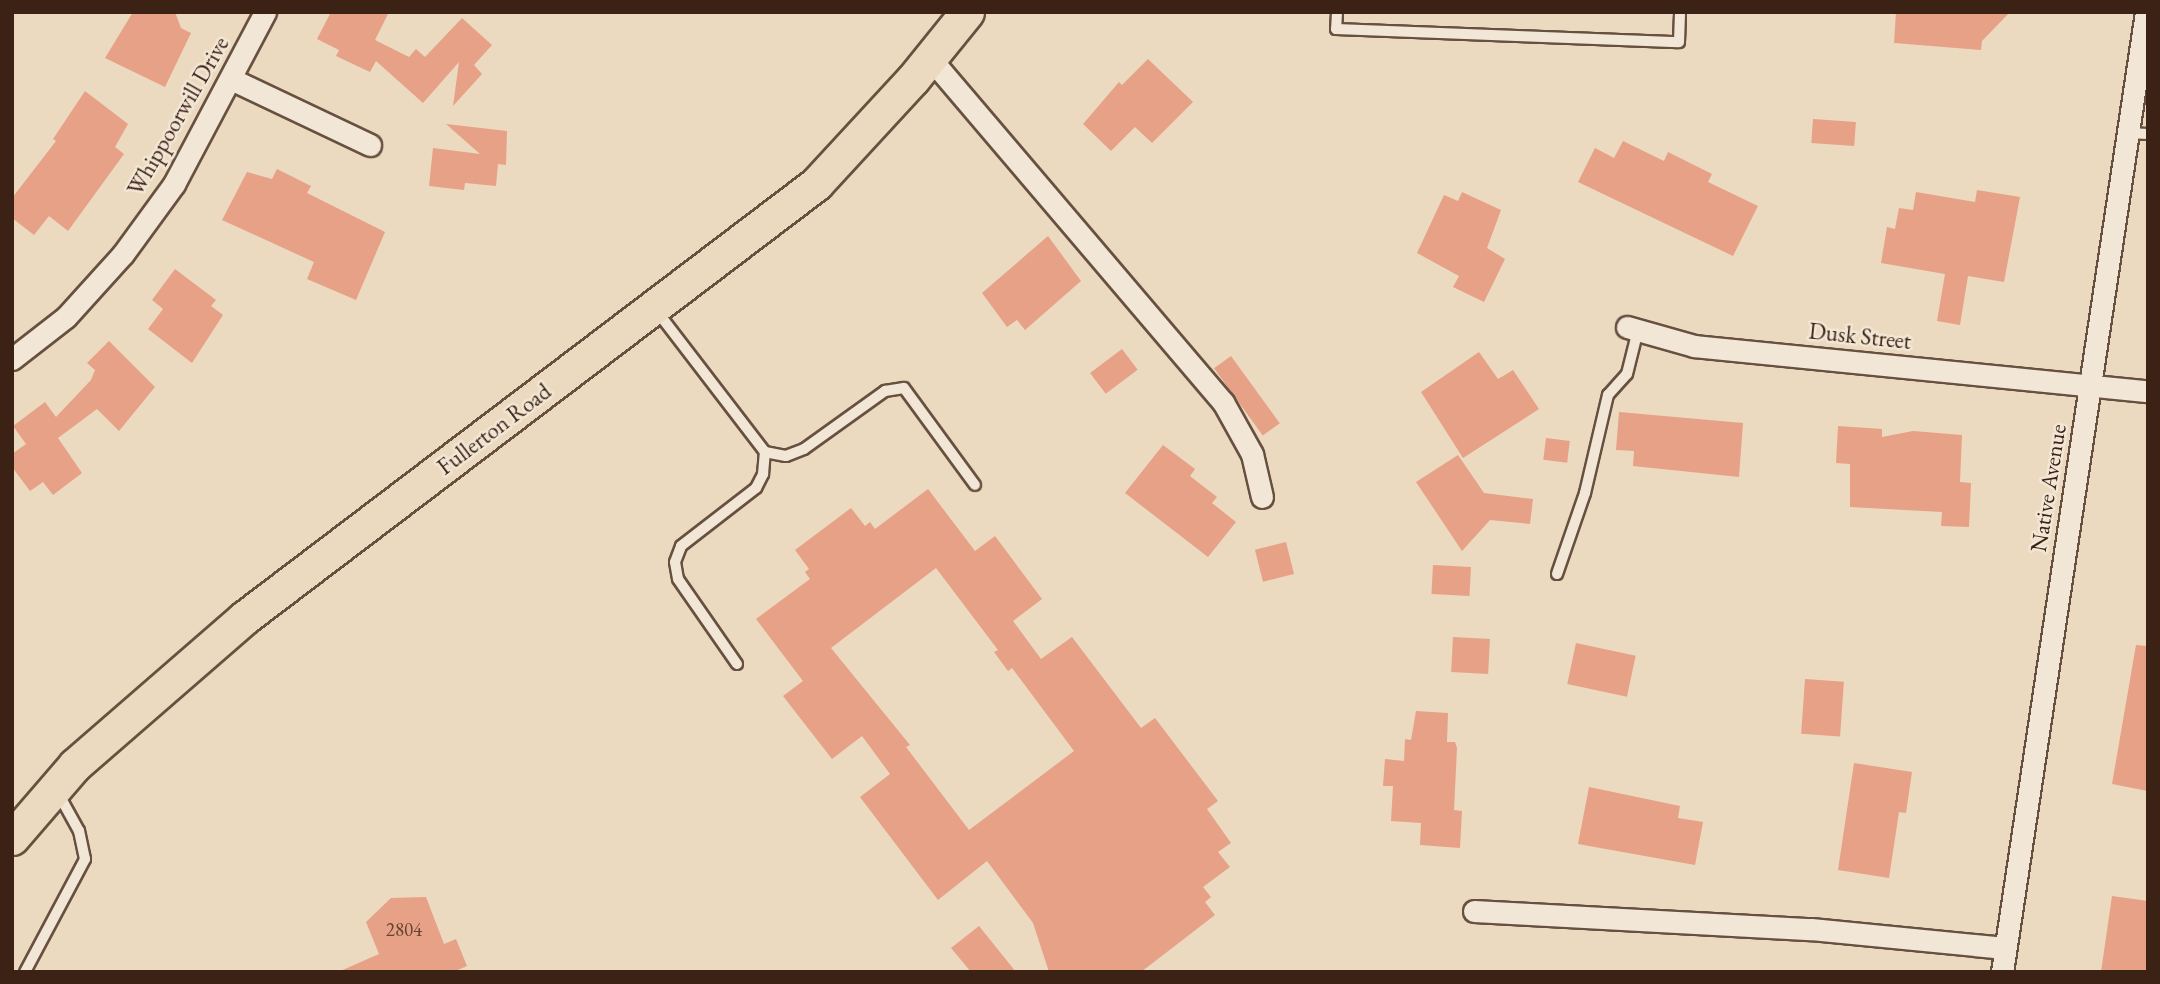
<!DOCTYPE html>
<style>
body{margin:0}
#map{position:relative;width:2160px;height:984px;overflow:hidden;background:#ebdac0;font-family:"EB Garamond",serif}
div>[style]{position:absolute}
.building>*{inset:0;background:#e6a186;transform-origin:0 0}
.roads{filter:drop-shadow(2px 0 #685040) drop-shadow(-2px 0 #685040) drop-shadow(0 2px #685040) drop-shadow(0 -2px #685040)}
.service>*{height:10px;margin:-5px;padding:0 5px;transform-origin:5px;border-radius:5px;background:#f2e7d6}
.minor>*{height:21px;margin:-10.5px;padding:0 10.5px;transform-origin:10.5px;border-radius:10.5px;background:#f2e7d6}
.primary>*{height:33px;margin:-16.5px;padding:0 16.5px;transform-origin:16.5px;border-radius:16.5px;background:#ebdac0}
span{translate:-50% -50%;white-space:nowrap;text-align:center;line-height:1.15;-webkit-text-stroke:5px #f2e7d6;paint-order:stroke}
.number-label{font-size:19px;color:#664231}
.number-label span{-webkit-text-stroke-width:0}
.street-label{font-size:23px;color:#3c2215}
.frame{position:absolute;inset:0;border:14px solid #3c2215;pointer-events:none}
</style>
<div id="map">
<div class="building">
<i style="clip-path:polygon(133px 12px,175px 12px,181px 28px,191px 33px,165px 87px,105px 58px)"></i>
<i style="clip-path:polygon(331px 12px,389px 12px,375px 40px,409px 57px,416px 49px,425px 57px,462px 18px,492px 45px,474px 65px,482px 74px,453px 106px,459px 62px,423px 103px,376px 61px,370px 72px,336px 56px,339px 50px,317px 39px)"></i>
<i style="clip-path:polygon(1896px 12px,2010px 12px,1982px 41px,1981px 50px,1894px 43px)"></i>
<i style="clip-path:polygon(1148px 59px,1193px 102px,1152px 143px,1135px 127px,1111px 151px,1083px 124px,1119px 82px,1122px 85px)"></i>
<i style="clip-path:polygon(85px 91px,128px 124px,115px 147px,124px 154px,68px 231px,49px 216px,34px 235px,12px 218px,12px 198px,56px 141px,53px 139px)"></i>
<i style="left:1813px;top:119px;width:43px;height:24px;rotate:4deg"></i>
<i style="clip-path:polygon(446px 124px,507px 131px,506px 165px,498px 164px,496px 186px,465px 183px,464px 190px,429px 186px,433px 148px,480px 154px)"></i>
<i style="clip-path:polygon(1623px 141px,1664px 161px,1668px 152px,1712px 174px,1708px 182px,1758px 206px,1733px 256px,1578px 182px,1595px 148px,1614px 158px)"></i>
<i style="clip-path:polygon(277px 169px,311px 186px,307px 193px,385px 232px,356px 300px,307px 279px,314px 262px,222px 220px,247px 172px,272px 179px)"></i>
<i style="clip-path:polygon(1977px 190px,2020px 197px,2004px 282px,1968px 276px,1960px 325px,1937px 321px,1945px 274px,1881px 263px,1887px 227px,1895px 229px,1899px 208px,1913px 210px,1916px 192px,1975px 202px)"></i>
<i style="clip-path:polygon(1462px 192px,1501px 210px,1487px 248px,1505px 259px,1484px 302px,1453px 287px,1459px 276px,1417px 253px,1444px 195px,1458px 201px)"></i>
<i style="clip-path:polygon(1048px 236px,1081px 281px,1025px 330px,1017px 320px,1007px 327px,982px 293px)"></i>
<i style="clip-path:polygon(175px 269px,216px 300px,211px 306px,223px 315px,192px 363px,148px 329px,163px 309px,152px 300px)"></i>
<i style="clip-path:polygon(109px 341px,155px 387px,119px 431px,97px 409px,58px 438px,82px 473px,53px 495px,43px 482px,30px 491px,12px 467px,12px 454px,26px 444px,13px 426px,45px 402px,56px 417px,91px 380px,95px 370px,87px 363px)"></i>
<i style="left:1122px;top:349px;width:26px;height:40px;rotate:53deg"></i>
<i style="clip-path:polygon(1479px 352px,1498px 379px,1513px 370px,1539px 409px,1463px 458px,1421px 392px)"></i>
<i style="left:1231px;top:356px;width:83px;height:21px;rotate:54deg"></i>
<i style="clip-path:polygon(1619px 412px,1743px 423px,1739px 477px,1633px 466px,1634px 451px,1616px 450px)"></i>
<i style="clip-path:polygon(1838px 426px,1882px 429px,1882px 437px,1913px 431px,1962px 435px,1960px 482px,1971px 483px,1969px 527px,1941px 526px,1942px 512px,1850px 507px,1850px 464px,1836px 463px)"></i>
<i style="left:1546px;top:438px;width:24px;height:22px;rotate:7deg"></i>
<i style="clip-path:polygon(1163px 445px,1195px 469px,1190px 476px,1217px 497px,1212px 503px,1236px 522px,1208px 557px,1125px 493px)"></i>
<i style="clip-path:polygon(1458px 455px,1484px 493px,1533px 499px,1530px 524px,1490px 520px,1462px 551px,1416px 482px)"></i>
<i style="clip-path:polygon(evenodd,928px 489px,975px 551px,995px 536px,1042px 599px,1013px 621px,1041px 659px,1072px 637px,1141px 728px,1155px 718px,1218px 801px,1207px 809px,1231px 843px,1218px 852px,1230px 867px,1203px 887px,1211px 897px,1205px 902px,1215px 915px,1141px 972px,1049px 972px,1033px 923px,987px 861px,938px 900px,860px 797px,890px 774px,862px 736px,832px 759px,783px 696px,803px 681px,756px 619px,810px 579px,805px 572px,809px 569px,795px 550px,851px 508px,865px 526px,870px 522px,875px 529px,928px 489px,936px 568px,998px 650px,994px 652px,1008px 671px,1012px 668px,1074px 751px,969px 830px,906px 747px,910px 745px,831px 648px,936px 568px)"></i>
<i style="left:1286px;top:542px;width:33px;height:32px;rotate:76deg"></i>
<i style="left:1433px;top:565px;width:38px;height:29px;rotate:3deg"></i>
<i style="left:1453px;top:637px;width:37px;height:35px;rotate:3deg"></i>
<i style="left:1576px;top:643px;width:61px;height:42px;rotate:12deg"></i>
<i style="clip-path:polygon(2136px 645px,2148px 646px,2148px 791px,2112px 784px)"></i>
<i style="left:1805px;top:679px;width:39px;height:55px;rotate:4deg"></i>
<i style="clip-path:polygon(1416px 711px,1448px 713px,1447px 742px,1455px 742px,1457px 748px,1454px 810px,1462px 811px,1460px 848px,1420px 845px,1421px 823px,1391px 821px,1393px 786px,1383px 786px,1385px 759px,1404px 761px,1405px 739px,1411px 740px)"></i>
<i style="clip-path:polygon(1854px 763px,1912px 772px,1906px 813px,1899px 812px,1889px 878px,1838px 870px)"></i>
<i style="clip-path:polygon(1589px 787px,1680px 806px,1678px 818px,1703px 822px,1695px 865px,1578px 844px)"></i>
<i style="clip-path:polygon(2112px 896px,2148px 901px,2148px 972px,2101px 972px)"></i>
<i style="clip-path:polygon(426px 897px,444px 944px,456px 939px,467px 966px,453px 972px,338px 972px,379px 954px,366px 922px,391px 898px)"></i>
<i style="clip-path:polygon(979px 926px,1016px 972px,971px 972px,951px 948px)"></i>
</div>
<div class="roads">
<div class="service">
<i style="left:1337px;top:12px;width:17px;rotate:93deg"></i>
<i style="left:1336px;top:29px;width:343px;rotate:2.2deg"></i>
<i style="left:1679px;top:42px;width:30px;rotate:-88deg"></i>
<i style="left:2128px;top:133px;width:20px;rotate:3deg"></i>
<i style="left:656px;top:310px;width:179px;rotate:52.5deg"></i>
<i style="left:765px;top:452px;width:21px;rotate:11deg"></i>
<i style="left:786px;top:456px;width:19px;rotate:-21deg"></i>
<i style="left:804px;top:449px;width:100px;rotate:-35.6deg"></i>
<i style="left:885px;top:391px;width:19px;rotate:-9deg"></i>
<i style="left:904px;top:388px;width:120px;rotate:53.8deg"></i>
<i style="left:1557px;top:574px;width:86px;rotate:-70.9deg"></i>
<i style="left:1585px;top:493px;width:101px;rotate:-76.8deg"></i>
<i style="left:1608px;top:395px;width:28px;rotate:-48deg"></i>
<i style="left:1627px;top:374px;width:45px;rotate:-76deg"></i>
<i style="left:737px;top:664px;width:103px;rotate:-124.8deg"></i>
<i style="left:678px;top:579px;width:17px;rotate:-100deg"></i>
<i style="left:675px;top:562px;width:17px;rotate:-69deg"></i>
<i style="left:681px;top:546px;width:95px;rotate:-37.7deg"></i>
<i style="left:756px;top:488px;width:16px;rotate:-63deg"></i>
<i style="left:763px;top:474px;width:22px;rotate:-85deg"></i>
<i style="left:25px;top:972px;width:128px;rotate:-62deg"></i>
<i style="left:85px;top:859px;width:29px;rotate:-102deg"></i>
<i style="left:79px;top:831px;width:43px;rotate:-118.9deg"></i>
</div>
<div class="minor">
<i style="left:930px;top:58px;width:452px;rotate:49.6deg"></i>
<i style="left:1223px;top:402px;width:60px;rotate:60.9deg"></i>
<i style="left:1252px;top:454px;width:44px;rotate:76.9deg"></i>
<i style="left:231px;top:79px;width:154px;rotate:25.4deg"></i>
<i style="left:1627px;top:327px;width:70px;rotate:15.8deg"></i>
<i style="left:1694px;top:346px;width:456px;rotate:5.7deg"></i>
<i style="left:12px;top:359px;width:68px;rotate:-37.9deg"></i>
<i style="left:66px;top:317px;width:85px;rotate:-47.9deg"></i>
<i style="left:123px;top:254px;width:87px;rotate:-53.9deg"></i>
<i style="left:174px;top:184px;width:195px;rotate:-62.1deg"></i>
<i style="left:1474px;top:911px;width:337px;rotate:3.1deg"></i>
<i style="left:1811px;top:929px;width:195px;rotate:5.6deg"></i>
<i style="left:2002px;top:972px;width:971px;rotate:-81.47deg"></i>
</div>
<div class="primary">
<i style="left:12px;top:838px;width:96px;rotate:-49.2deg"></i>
<i style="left:75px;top:765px;width:224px;rotate:-41deg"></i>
<i style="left:244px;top:618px;width:718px;rotate:-37.19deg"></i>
<i style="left:816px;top:184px;width:143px;rotate:-47.3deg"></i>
<i style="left:913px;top:79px;width:86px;rotate:-51.1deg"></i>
</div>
</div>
<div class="number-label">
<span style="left:404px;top:930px">2804</span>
</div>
<div class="street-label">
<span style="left:178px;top:116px;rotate:-60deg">Whippoorwill Drive</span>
<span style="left:1860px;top:336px;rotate:6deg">Dusk Street</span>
<span style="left:494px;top:429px;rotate:-37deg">Fullerton Road</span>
<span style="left:2048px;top:488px;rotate:-81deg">Native Avenue</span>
</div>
<div class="frame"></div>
</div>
